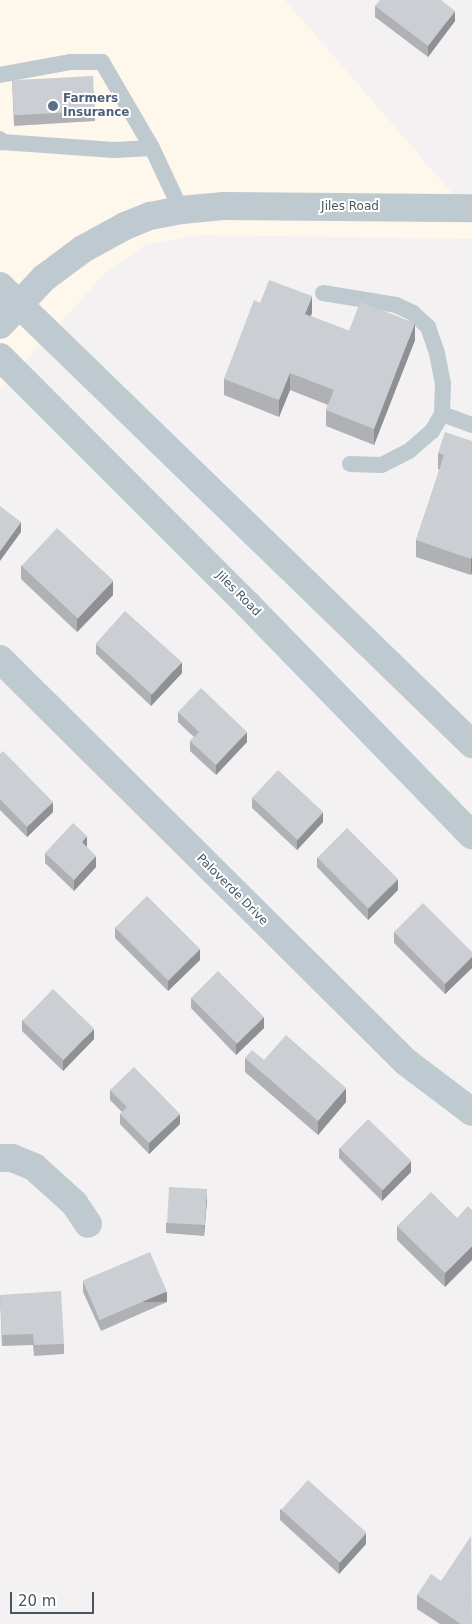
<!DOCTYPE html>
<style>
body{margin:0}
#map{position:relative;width:472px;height:1624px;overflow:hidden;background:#f3f1f1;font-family:"DejaVu Sans",sans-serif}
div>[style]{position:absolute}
.commercial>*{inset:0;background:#fdf7ec}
.service>*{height:16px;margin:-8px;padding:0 8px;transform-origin:8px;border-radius:8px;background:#bfc9d0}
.minor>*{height:28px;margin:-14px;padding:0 14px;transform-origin:14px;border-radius:14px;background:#bfc9d0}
.tertiary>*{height:28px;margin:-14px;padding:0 14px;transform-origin:14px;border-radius:14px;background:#bfc9d0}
.wall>*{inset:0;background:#afb1b5}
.shaded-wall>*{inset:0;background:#8e9094;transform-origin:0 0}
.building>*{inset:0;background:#cbced3;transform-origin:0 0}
.dots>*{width:14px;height:14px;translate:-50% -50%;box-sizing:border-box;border:2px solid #fff;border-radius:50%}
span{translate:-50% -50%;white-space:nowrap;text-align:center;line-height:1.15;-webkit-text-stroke:4px #fff;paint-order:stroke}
.service-label{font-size:12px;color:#4e5e75;font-weight:700}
.left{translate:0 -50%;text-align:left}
.street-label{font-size:12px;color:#48565f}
.scale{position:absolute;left:10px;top:1592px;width:84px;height:22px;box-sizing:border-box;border:2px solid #48565f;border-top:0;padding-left:6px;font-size:15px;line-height:18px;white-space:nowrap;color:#48565f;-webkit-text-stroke:4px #fff;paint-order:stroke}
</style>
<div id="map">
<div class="commercial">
<i style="clip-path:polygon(0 0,285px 0,472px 216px,472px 239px,198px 235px,145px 245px,108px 270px,0 389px)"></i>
</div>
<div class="service">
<i style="left:0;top:75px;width:71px;rotate:-10.5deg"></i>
<i style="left:70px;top:62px;width:32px"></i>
<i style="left:102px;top:62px;width:99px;rotate:59.8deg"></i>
<i style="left:152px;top:148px;width:68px;rotate:64.9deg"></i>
<i style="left:0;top:139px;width:4px;rotate:56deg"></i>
<i style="left:2px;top:142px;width:112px;rotate:4.1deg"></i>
<i style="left:114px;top:150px;width:38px;rotate:-3deg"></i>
<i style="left:323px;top:293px;width:74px;rotate:9.3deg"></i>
<i style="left:396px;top:305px;width:19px;rotate:25deg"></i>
<i style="left:413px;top:313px;width:21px;rotate:43deg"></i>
<i style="left:428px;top:327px;width:28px;rotate:71deg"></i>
<i style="left:437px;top:353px;width:31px;rotate:79deg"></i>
<i style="left:443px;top:383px;width:31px;rotate:92deg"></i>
<i style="left:442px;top:414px;width:20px;rotate:120deg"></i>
<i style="left:432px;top:431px;width:30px;rotate:139deg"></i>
<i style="left:409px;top:451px;width:31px;rotate:153deg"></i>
<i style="left:381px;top:465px;width:31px;rotate:-178deg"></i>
<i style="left:442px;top:414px;width:32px;rotate:20deg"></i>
</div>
<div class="minor">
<i style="left:0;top:325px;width:64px;rotate:-46.9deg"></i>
<i style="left:44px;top:278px;width:49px;rotate:-36.6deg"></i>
<i style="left:83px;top:249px;width:48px;rotate:-28.7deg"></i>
<i style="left:125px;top:226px;width:27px;rotate:-22deg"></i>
<i style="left:150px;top:216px;width:32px;rotate:-11deg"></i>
<i style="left:181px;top:210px;width:43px;rotate:-5.3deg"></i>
<i style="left:224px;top:206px;width:248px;rotate:0.5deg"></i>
<i style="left:0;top:659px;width:572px;rotate:44.79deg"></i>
<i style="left:406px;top:1062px;width:83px;rotate:37.1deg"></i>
<i style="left:0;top:1158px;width:12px"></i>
<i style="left:12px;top:1158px;width:24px;rotate:22deg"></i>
<i style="left:34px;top:1167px;width:54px;rotate:42deg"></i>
<i style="left:74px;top:1203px;width:25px;rotate:56deg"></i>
</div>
<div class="tertiary">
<i style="left:0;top:286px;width:658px;rotate:44.14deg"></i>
<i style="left:0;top:357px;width:351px;rotate:45deg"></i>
<i style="left:248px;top:605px;width:321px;rotate:45.8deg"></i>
</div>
<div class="wall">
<i style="clip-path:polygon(375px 6px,455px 21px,428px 57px,375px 17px)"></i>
<i style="clip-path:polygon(12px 80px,95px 111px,95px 121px,14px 126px)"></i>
<i style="clip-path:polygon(260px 303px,312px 313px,310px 316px,349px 331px,415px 340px,374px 445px,326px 426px,326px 410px,328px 405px,290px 390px,279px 417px,224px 395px,224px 379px)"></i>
<i style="clip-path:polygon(472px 441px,472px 572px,471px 575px,416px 557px,416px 540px,440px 470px,438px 469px,438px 453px)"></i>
<i style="clip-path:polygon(21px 565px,113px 595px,77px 632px,21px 579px)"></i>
<i style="clip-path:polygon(96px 644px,182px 673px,151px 706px,96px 654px)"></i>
<i style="clip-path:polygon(178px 712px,247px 742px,216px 775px,190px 751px,190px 741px,194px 737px,178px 722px)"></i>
<i style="clip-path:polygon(0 754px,53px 812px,27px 837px,0 810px)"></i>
<i style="clip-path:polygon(252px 798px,323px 822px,297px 850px,252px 808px)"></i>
<i style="clip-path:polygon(87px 846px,87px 847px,96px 867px,74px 891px,45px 863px,45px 853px)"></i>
<i style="clip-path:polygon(317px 857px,398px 890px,368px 920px,317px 867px)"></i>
<i style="clip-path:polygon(115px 927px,200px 960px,168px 991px,115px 938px)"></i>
<i style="clip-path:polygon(394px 932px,472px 952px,472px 968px,445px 994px,394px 943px)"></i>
<i style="clip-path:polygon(191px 998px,264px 1028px,236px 1055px,191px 1008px)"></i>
<i style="clip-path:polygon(22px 1020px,94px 1039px,63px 1071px,22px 1031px)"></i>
<i style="clip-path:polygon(245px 1058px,346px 1102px,318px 1135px,245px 1072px)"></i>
<i style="clip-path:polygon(110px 1090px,180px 1124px,149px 1154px,120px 1124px,120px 1114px,122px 1112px,110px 1100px)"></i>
<i style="clip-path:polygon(339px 1148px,411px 1172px,382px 1201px,339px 1158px)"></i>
<i style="clip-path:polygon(207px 1200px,204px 1236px,166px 1233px,166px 1223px)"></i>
<i style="clip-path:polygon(457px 1218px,445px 1287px,397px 1240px,397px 1226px)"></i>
<i style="clip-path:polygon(83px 1281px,167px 1302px,101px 1331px,83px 1292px)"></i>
<i style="clip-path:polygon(0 1295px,64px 1344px,64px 1354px,34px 1356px,33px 1345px,2px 1346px)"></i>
<i style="clip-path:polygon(280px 1509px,366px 1544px,339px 1574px,280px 1520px)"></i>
<i style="clip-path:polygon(441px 1581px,472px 1624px,440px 1624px,417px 1609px,417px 1595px)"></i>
</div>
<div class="shaded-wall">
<i style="clip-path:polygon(455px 11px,455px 21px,428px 57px,428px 46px)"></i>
<i style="clip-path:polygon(312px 296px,312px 313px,305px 330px,305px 314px)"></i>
<i style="clip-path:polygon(415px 323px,415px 340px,374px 445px,374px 429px)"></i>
<i style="clip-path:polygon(290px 373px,290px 390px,279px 417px,279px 400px)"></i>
<i style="clip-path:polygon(21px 522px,21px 532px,0 561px,0 551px)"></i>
<i style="clip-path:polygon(472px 556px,472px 572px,471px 575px,471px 559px)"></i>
<i style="clip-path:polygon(113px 581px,113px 595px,77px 632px,77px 619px)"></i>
<i style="clip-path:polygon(182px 662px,182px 673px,151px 706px,151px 695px)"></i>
<i style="clip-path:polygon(247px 732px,247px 742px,216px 775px,216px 765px)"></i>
<i style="clip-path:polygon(53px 802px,53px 812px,27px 837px,27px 827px)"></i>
<i style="clip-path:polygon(323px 812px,323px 822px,297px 850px,297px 840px)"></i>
<i style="clip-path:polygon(87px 836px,87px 846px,82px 853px,82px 842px)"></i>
<i style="clip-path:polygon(96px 856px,96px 867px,74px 891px,74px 880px)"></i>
<i style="clip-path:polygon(398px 879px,398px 890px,368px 920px,368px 909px)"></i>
<i style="clip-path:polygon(200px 949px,200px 960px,168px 991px,168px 981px)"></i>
<i style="clip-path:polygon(472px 957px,472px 968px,445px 994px,445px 984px)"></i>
<i style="clip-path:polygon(264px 1017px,264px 1028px,236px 1055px,236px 1044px)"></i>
<i style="clip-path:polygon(94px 1029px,94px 1039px,63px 1071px,63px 1060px)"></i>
<i style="clip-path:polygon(346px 1088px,346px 1102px,318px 1135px,318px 1121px)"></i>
<i style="clip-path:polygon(180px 1114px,180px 1124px,149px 1154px,149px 1143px)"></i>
<i style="clip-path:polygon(411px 1161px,411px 1172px,382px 1201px,382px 1191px)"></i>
<i style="clip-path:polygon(207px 1189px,207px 1200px,204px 1236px,204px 1226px)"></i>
<i style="clip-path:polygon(472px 1246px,472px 1260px,445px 1287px,445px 1273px)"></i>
<i style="left:167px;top:1292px;width:10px;height:72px;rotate:90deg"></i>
<i style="clip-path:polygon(366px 1533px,366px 1544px,339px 1574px,339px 1563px)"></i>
</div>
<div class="building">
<i style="clip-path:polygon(380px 0,441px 0,455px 11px,428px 46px,375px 6px)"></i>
<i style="left:93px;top:76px;width:35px;height:81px;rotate:87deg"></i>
<i style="clip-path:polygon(269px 280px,312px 296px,305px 314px,349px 331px,360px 302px,415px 323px,374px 429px,326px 410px,334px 390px,290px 373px,279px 400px,224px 379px,254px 300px,260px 303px)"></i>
<i style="clip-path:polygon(445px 432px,472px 441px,472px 556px,471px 559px,416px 540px,444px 455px,438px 453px)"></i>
<i style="clip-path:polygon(0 506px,21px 522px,0 551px)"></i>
<i style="left:57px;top:528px;width:77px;height:52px;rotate:43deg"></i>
<i style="left:125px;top:611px;width:76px;height:44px;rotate:42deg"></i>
<i style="clip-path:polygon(201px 688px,247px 732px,216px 765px,190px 741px,199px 732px,178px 712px)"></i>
<i style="clip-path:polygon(3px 751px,53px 802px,27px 827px,0 799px,0 754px)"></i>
<i style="left:278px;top:770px;width:62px;height:38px;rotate:43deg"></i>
<i style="clip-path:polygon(73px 823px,87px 836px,82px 842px,96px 856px,74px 880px,45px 853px)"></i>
<i style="left:347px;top:828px;width:72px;height:42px;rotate:45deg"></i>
<i style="left:147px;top:896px;width:75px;height:45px;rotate:45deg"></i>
<i style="clip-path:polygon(423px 903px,472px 952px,472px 957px,445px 984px,394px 932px)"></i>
<i style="left:218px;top:971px;width:65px;height:38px;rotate:45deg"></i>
<i style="left:53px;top:989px;width:57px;height:44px;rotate:44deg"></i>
<i style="clip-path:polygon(286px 1035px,346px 1088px,318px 1121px,245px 1058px,252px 1050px,264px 1060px)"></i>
<i style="clip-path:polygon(134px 1067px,180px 1114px,149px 1143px,120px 1114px,127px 1107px,110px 1090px)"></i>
<i style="left:368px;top:1119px;width:60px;height:41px;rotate:44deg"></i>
<i style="left:169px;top:1187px;width:38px;height:36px;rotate:3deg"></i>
<i style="clip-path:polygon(431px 1192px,457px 1218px,468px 1206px,472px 1210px,472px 1246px,445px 1273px,397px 1226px)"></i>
<i style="left:150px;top:1252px;width:43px;height:73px;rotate:67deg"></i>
<i style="clip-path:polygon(61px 1291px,64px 1344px,34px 1345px,33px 1334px,2px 1335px,0 1295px)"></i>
<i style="left:308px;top:1480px;width:79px;height:40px;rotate:42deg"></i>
<i style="clip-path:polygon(471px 1536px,472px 1624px,461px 1624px,417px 1595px,431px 1574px,441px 1581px)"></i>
</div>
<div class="dots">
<i style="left:53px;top:106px;background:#5c6f8a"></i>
</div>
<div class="service-label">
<span class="left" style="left:63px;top:106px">Farmers<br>Insurance</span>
</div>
<div class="street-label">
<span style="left:350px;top:207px">Jiles Road</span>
<span style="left:238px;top:594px;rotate:45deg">Jiles Road</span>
<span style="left:232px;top:890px;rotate:45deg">Paloverde Drive</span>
</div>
<div class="scale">20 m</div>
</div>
